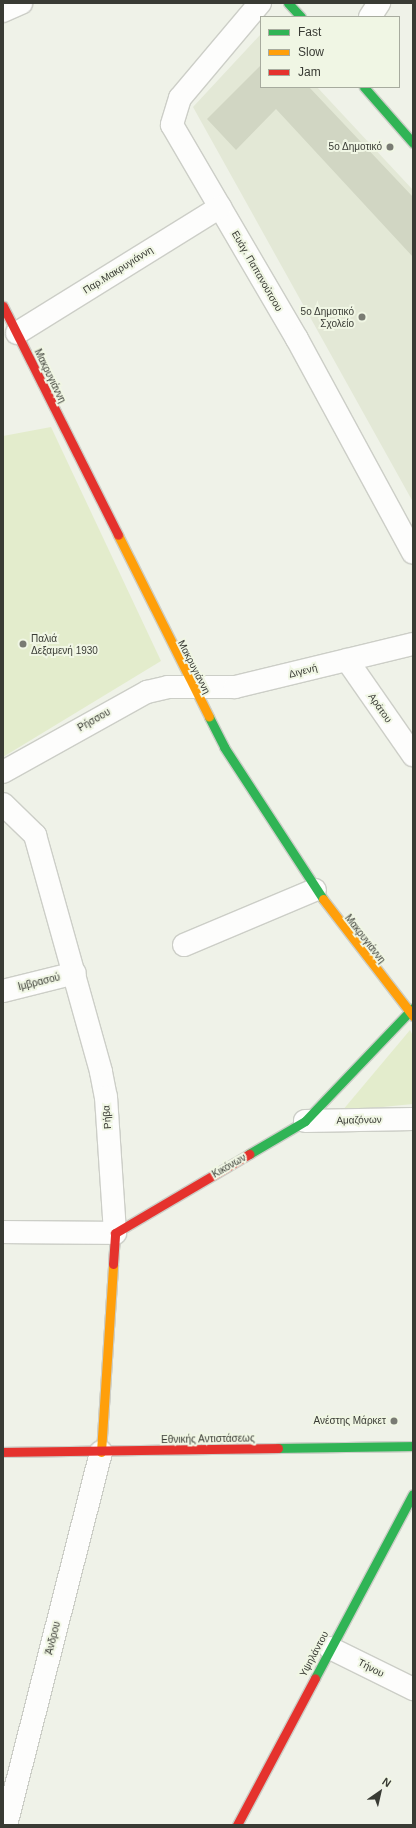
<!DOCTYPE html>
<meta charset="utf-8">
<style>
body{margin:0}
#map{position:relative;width:416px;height:1828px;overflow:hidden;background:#eff2e8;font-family:Helvetica,sans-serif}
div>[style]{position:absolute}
.built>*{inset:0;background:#e3e8d6}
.green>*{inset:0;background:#e3eccc}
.building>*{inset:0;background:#d1d6c3}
.roads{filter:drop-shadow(1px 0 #cccec7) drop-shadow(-1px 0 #cccec7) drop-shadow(0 1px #cccec7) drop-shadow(0 -1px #cccec7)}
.street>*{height:22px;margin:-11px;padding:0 11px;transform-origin:11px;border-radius:11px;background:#fdfdfc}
.fast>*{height:9px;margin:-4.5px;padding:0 4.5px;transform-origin:4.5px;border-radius:4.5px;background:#30b455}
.slow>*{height:9px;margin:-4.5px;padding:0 4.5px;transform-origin:4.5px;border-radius:4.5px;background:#ff9f0a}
.jam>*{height:9px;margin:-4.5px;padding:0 4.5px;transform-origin:4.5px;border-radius:4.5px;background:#e5322d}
.dots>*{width:11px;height:11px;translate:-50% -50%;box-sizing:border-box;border:2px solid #f0f6e4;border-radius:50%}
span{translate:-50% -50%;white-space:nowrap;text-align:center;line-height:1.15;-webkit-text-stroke:4px #f0f6e4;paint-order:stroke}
.poi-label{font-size:10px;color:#393b34}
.right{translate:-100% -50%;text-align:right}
.left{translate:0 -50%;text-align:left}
.street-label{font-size:10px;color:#393b34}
.frame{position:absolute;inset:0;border:4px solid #393b34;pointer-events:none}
.legend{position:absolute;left:260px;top:16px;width:140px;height:72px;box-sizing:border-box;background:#f0f6e4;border:1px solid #a7ab9e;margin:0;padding:5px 7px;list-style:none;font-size:12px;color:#393b34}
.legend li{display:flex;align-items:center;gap:8px;height:20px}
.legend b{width:20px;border:1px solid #a7ab9e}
.north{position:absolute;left:360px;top:1772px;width:40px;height:40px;-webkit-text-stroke:3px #f0f6e4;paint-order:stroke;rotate:34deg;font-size:11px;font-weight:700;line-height:16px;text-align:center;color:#393b34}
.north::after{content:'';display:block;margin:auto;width:14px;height:18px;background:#393b34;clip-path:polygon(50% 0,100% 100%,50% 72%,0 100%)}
</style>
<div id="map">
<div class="built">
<i style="clip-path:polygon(261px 34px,261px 87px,317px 87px,413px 190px,413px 502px,193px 107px)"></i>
</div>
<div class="green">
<i style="clip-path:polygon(51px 427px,161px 661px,3px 757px,3px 436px)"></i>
<i style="clip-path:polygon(410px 1030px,413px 1036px,413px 1104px,342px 1111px)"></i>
</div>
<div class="building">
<i style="clip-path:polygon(261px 65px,261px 87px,309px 87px,413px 197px,413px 257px,276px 109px,236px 150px,207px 119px)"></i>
</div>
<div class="roads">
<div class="street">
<i style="left:260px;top:3px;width:124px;rotate:130.1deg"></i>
<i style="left:180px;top:98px;width:28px;rotate:107deg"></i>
<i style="left:172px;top:125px;width:248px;rotate:59.7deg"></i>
<i style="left:297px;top:339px;width:243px;rotate:61.5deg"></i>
<i style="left:3px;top:11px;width:20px;rotate:-24deg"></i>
<i style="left:370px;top:17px;width:17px;rotate:-57deg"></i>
<i style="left:17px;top:333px;width:239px;rotate:-31.8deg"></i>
<i style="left:347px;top:660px;width:116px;rotate:55.2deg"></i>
<i style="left:3px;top:772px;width:165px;rotate:-29.1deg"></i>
<i style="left:147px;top:692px;width:22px;rotate:-13deg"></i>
<i style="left:168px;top:687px;width:67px"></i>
<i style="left:235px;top:687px;width:183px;rotate:-13.6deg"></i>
<i style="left:3px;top:804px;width:45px;rotate:44.1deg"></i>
<i style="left:35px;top:835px;width:246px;rotate:74.4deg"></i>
<i style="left:101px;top:1072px;width:25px;rotate:79deg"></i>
<i style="left:106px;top:1097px;width:136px;rotate:86.2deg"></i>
<i style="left:115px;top:1233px;width:112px;rotate:-179.5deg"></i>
<i style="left:184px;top:945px;width:142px;rotate:-22.8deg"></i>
<i style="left:3px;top:991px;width:74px;rotate:-14deg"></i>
<i style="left:305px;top:1121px;width:108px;rotate:-1.1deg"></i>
<i style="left:330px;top:1648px;width:93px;rotate:26.3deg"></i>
<i style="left:6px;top:1825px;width:385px;rotate:-75.7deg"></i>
</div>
<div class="fast">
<i style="left:288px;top:3px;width:19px;rotate:47deg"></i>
<i style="left:364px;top:87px;width:74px;rotate:48.8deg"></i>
<i style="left:209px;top:717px;width:34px;rotate:63deg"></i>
<i style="left:224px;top:747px;width:181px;rotate:56.9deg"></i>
<i style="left:249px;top:1154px;width:65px;rotate:-30.5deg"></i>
<i style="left:305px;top:1121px;width:156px;rotate:-46.3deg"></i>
<i style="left:278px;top:1448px;width:135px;rotate:-0.8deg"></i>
<i style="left:315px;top:1678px;width:208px;rotate:-62deg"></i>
</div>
<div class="slow">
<i style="left:118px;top:535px;width:203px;rotate:63.4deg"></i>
<i style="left:323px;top:899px;width:148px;rotate:52.4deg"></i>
<i style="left:101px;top:1452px;width:188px;rotate:-86.3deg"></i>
</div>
<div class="jam">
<i style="left:3px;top:306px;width:256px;rotate:63.3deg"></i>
<i style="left:113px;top:1264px;width:31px;rotate:-86deg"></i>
<i style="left:115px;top:1233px;width:156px;rotate:-30.5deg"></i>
<i style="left:3px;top:1452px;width:275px;rotate:-0.8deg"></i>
<i style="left:237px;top:1825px;width:166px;rotate:-62deg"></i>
</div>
</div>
<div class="dots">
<i style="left:390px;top:147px;background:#797b73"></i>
<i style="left:362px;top:317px;background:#797b73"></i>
<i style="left:23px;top:644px;background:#797b73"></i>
<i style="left:394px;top:1421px;background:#797b73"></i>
</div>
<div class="poi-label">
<span class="right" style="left:382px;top:147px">5ο Δημοτικό</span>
<span class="right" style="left:354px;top:317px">5ο Δημοτικό<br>Σχολείο</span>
<span class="left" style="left:31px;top:644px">Παλιά<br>Δεξαμενή 1930</span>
<span class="right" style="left:386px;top:1421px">Ανέστης Μάρκετ</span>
</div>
<div class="street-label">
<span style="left:118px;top:270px;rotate:-32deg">Παρ.Μακρυγιάννη</span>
<span style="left:257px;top:271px;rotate:60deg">Ευάγ. Παπανούτσου</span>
<span style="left:50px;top:376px;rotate:64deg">Μακρυγιάννη</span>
<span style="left:194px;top:667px;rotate:63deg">Μακρυγιάννη</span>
<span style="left:303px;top:671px;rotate:-14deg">Διγενή</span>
<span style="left:380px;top:708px;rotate:55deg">Αράτου</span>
<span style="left:94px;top:720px;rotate:-30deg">Ρήσσου</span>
<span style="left:365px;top:939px;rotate:52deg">Μακρυγιάννη</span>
<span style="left:39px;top:982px;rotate:-14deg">Ιμβρασού</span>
<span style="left:107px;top:1117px;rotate:-94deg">Ρήβα</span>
<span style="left:359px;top:1120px;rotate:-1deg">Αμαζόνων</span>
<span style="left:229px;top:1166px;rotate:-30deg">Κικόνων</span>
<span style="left:208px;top:1439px;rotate:-1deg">Εθνικής Αντιστάσεως</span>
<span style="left:53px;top:1638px;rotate:-76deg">Άνδρου</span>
<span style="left:314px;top:1654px;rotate:-62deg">Υψηλάντου</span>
<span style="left:371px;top:1668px;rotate:27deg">Τήνου</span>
</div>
<div class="frame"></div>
<ul class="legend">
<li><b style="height:5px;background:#30b455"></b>Fast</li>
<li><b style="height:5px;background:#ff9f0a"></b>Slow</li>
<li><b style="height:5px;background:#e5322d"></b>Jam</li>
</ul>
<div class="north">N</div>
</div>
